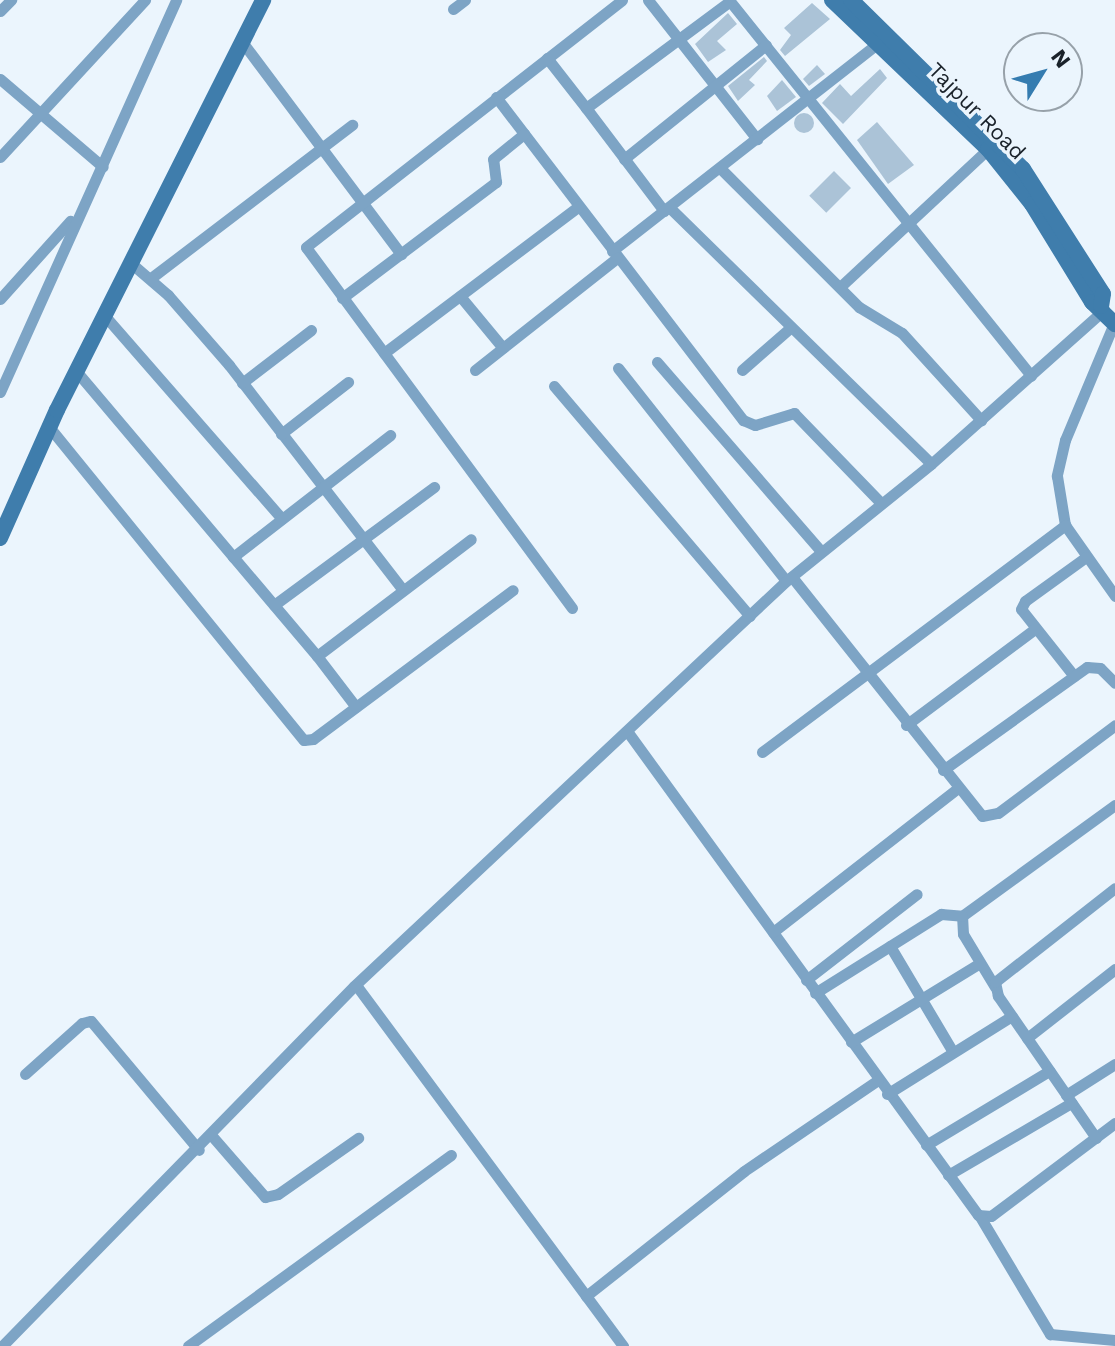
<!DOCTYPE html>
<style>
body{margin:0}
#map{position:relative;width:1115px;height:1346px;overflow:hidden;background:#ebf5fd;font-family:"Work Sans",sans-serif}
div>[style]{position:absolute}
.building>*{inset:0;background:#abc3d7;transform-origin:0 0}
.round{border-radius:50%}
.street>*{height:11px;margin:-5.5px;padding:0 5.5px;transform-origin:5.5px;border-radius:5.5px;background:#7da4c5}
.secondary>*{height:16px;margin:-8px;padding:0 8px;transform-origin:8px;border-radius:8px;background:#3f7dac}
span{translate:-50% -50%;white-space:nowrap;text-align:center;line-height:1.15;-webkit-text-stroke:7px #ebf5fd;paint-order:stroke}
.street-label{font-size:22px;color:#1a222a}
.north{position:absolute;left:1003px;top:32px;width:80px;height:80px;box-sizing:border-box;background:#ebf5fd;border:2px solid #97a1a9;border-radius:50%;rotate:53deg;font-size:22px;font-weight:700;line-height:32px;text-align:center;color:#1a222a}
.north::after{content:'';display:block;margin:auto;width:28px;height:36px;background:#357cb0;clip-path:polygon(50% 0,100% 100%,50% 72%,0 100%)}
</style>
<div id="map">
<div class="building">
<i style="clip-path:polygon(812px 3px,830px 19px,785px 56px,780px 50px,791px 35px,784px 28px)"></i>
<i style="clip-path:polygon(728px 13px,737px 24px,717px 41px,726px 50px,708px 62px,695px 44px)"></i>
<i style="clip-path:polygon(764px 57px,767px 61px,749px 80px,755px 85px,738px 101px,728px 86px)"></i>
<i style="clip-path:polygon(817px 65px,825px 74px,809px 86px,803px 79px)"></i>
<i style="clip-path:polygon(880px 69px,887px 78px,843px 124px,822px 103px,840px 84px,851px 96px)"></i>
<i style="clip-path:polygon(782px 80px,796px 97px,777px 111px,767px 96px)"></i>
<i class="round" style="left:794px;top:113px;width:20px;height:20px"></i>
<i style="clip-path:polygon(877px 122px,914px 165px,888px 184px,857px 140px)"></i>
<i style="left:834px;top:171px;width:24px;height:35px;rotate:45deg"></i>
</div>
<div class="street">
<i style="left:648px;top:0;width:177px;rotate:51.9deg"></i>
<i style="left:729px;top:0;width:482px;rotate:51.2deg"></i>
<i style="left:453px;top:9px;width:15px;rotate:-37deg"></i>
<i style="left:0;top:11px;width:16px;rotate:-45deg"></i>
<i style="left:243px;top:43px;width:264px;rotate:53.2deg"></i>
<i style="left:547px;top:58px;width:63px;rotate:52deg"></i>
<i style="left:0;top:79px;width:135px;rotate:40.5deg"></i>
<i style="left:496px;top:97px;width:407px;rotate:52.6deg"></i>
<i style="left:743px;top:420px;width:13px;rotate:23deg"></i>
<i style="left:755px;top:425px;width:41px;rotate:-17.1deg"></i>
<i style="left:794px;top:413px;width:125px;rotate:46deg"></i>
<i style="left:0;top:157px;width:214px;rotate:-47.3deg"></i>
<i style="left:624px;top:159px;width:182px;rotate:-38.8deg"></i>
<i style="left:720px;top:168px;width:197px;rotate:45deg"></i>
<i style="left:859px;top:307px;width:50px;rotate:31.2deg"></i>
<i style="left:902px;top:333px;width:118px;rotate:47.8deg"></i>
<i style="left:669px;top:207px;width:367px;rotate:44.4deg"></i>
<i style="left:664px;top:211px;width:129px;rotate:-127.1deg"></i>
<i style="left:586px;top:108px;width:179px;rotate:-36.6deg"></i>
<i style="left:612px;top:251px;width:338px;rotate:-38deg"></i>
<i style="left:132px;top:264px;width:48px;rotate:40.7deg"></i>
<i style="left:168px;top:295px;width:93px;rotate:48.9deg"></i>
<i style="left:229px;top:365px;width:283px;rotate:52.3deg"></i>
<i style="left:151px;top:278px;width:253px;rotate:-37.3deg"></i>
<i style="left:840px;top:287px;width:202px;rotate:-43deg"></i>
<i style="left:460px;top:296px;width:67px;rotate:50.4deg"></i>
<i style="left:342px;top:298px;width:193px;rotate:-37deg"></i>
<i style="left:496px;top:182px;width:23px;rotate:-97deg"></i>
<i style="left:493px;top:159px;width:40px;rotate:-39deg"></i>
<i style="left:0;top:299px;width:105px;rotate:-48.1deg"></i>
<i style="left:105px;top:316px;width:269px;rotate:48.9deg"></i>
<i style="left:1114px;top:323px;width:127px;rotate:112.7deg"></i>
<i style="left:1065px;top:440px;width:37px;rotate:103deg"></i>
<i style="left:1057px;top:476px;width:50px;rotate:80.7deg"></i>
<i style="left:1065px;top:525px;width:87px;rotate:54.8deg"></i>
<i style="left:384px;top:353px;width:243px;rotate:-37deg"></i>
<i style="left:657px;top:362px;width:250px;rotate:49.1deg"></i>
<i style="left:618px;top:368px;width:271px;rotate:51.7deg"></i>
<i style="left:475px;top:370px;width:181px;rotate:-38.3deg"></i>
<i style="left:742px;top:370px;width:64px;rotate:-41.2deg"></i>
<i style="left:77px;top:372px;width:372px;rotate:49.8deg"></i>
<i style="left:317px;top:656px;width:193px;rotate:-37.2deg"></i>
<i style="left:242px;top:383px;width:87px;rotate:-37.5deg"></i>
<i style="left:554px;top:386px;width:302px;rotate:49.6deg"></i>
<i style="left:0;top:392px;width:430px;rotate:-65.8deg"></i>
<i style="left:50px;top:428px;width:402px;rotate:50.9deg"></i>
<i style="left:304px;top:740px;width:9px;rotate:-6deg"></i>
<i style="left:313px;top:739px;width:249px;rotate:-36.7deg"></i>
<i style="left:281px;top:434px;width:85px;rotate:-37.8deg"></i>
<i style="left:233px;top:557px;width:199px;rotate:-37.8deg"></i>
<i style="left:792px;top:577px;width:305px;rotate:51.5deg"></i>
<i style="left:982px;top:816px;width:16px;rotate:-11deg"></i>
<i style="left:998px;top:813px;width:146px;rotate:-36.9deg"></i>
<i style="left:274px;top:605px;width:199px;rotate:-36.4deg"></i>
<i style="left:572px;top:608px;width:448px;rotate:-126.4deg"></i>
<i style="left:306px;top:247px;width:401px;rotate:-38deg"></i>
<i style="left:317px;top:656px;width:64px;rotate:52.6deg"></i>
<i style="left:1074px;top:676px;width:85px;rotate:-128.3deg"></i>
<i style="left:1021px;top:609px;width:9px;rotate:-63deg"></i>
<i style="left:1025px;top:601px;width:75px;rotate:-35.8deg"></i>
<i style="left:906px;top:725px;width:161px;rotate:-36.7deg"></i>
<i style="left:627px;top:731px;width:598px;rotate:54.05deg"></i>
<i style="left:978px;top:1215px;width:13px;rotate:4deg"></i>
<i style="left:991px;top:1216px;width:155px;rotate:-36.9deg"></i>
<i style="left:762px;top:752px;width:379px;rotate:-36.8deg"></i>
<i style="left:943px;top:770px;width:177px;rotate:-35.6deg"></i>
<i style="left:1087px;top:667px;width:13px;rotate:4deg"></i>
<i style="left:1100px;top:668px;width:21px;rotate:45deg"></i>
<i style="left:773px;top:932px;width:234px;rotate:-37.9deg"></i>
<i style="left:890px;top:946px;width:123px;rotate:59.3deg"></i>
<i style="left:806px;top:980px;width:140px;rotate:-37.8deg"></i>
<i style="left:356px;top:985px;width:449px;rotate:53.5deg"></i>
<i style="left:995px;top:987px;width:62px;rotate:-121.1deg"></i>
<i style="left:963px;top:934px;width:18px;rotate:-93deg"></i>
<i style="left:962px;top:916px;width:189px;rotate:-36deg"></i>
<i style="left:815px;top:993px;width:149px;rotate:-32.1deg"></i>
<i style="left:941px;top:914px;width:21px;rotate:5deg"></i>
<i style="left:1027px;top:1038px;width:112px;rotate:-38.1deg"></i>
<i style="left:851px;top:1042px;width:151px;rotate:-31.5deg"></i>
<i style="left:25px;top:1074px;width:76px;rotate:-41.8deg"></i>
<i style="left:82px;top:1023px;width:9px;rotate:-13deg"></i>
<i style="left:91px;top:1021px;width:168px;rotate:50.1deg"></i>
<i style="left:887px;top:1094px;width:147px;rotate:-32deg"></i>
<i style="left:1066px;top:1095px;width:58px;rotate:-32.3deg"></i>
<i style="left:212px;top:1136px;width:81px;rotate:49deg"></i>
<i style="left:265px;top:1197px;width:13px;rotate:-13deg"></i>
<i style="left:278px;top:1194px;width:98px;rotate:-35deg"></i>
<i style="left:1096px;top:1138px;width:173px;rotate:-124.6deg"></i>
<i style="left:998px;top:996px;width:14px;rotate:-102deg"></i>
<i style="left:995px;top:982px;width:152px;rotate:-38.1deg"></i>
<i style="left:926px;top:1145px;width:144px;rotate:-31deg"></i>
<i style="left:948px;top:1175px;width:143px;rotate:-30.3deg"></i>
<i style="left:979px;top:1215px;width:139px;rotate:59.2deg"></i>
<i style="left:1050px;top:1334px;width:65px;rotate:5.3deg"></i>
<i style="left:586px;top:1296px;width:201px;rotate:-38.3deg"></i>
<i style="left:744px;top:1171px;width:162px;rotate:-34.2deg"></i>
<i style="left:2px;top:1346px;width:503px;rotate:-45.64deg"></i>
<i style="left:354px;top:986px;width:592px;rotate:-43.15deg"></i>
<i style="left:786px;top:581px;width:186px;rotate:-38.9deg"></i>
<i style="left:931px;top:464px;width:232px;rotate:-41.7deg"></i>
<i style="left:188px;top:1346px;width:325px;rotate:-36deg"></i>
</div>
<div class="secondary">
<i style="left:832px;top:0;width:216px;rotate:43.7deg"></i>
<i style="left:988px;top:149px;width:70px;rotate:51.3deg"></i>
<i style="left:1032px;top:204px;width:115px;rotate:58.5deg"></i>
<i style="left:1092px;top:302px;width:32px;rotate:44deg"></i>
<i style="left:851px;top:0;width:241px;rotate:44.5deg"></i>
<i style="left:1023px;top:169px;width:148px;rotate:57.4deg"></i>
<i style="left:1103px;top:294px;width:12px;rotate:99deg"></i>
<i style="left:0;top:538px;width:140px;rotate:-66deg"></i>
<i style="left:57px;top:410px;width:459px;rotate:-63.3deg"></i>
</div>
<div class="street-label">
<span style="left:977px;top:111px;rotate:45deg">Tajpur Road</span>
</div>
<div class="north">N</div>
</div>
